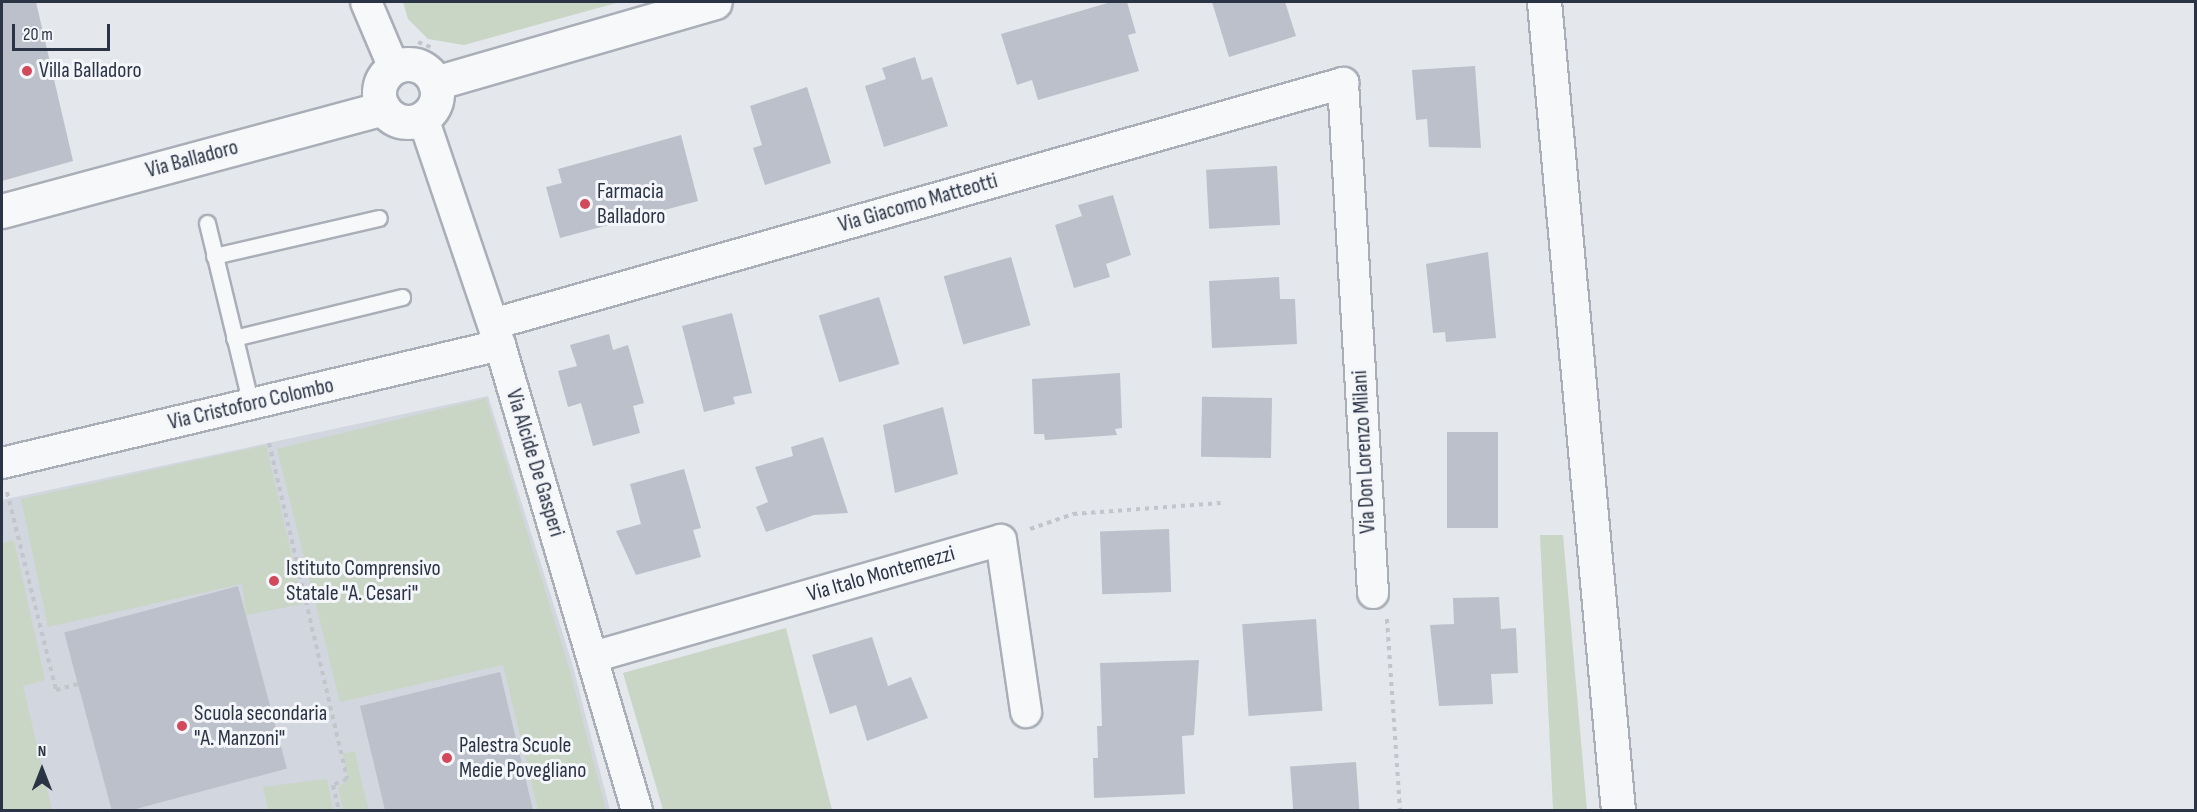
<!DOCTYPE html>
<style>
body{margin:0}
#map{position:relative;width:2197px;height:812px;overflow:hidden;background:#e4e7ec;font-family:"Sofia Sans Condensed",sans-serif}
div>[style]{position:absolute}
.built>*{inset:0;background:#d2d6de}
.green>*{inset:0;background:#c9d6c5}
.building>*{inset:0;background:#bbc0ca;transform-origin:0 0}
.path>*{height:4px;margin-top:-2px;transform-origin:0;background:repeating-linear-gradient(90deg,#c2c5cb 0 4.5px,transparent 0 9px)}
.roads{filter:drop-shadow(2px 0 #a9aeb7) drop-shadow(-2px 0 #a9aeb7) drop-shadow(0 2px #a9aeb7) drop-shadow(0 -2px #a9aeb7)}
.service>*{height:15px;margin:-7.5px;padding:0 7.5px;transform-origin:7.5px;border-radius:7.5px;background:#f7f8fa}
.minor>*{height:30px;margin:-15px;padding:0 15px;transform-origin:15px;border-radius:15px;background:#f7f8fa}
.tertiary>*{height:33px;margin:-16.5px;padding:0 16.5px;transform-origin:16.5px;border-radius:16.5px;background:#f7f8fa}
.tertiary>.ring{margin:-16.5px;padding:0;box-sizing:content-box;background:none;border:33px solid #f7f8fa;border-radius:50%}
.dots>*{width:16px;height:16px;translate:-50% -50%;box-sizing:border-box;border:3px solid #f4f6f9;border-radius:50%}
span{translate:-50% -50%;white-space:nowrap;text-align:center;line-height:1.15;-webkit-text-stroke:6px #f4f6f9;paint-order:stroke}
.poi-label{font-size:22px;color:#2b3445}
.left{translate:0 -50%;text-align:left}
.street-label{font-size:22px;color:#2b3445}
.frame{position:absolute;inset:0;border:3px solid #2b3445;pointer-events:none}
.north{position:absolute;left:12px;top:740px;width:60px;height:60px;-webkit-text-stroke:4px #f4f6f9;paint-order:stroke;rotate:0deg;font-size:16px;font-weight:700;line-height:24px;text-align:center;color:#2b3445}
.north::after{content:'';display:block;margin:auto;width:21px;height:27px;background:#2b3445;clip-path:polygon(50% 0,100% 100%,50% 72%,0 100%)}
.scale{position:absolute;left:12px;top:24px;width:98px;height:27px;box-sizing:border-box;border:3px solid #2b3445;border-top:0;padding-left:8px;font-size:18px;line-height:21px;white-space:nowrap;color:#2b3445;-webkit-text-stroke:4px #f4f6f9;paint-order:stroke}
</style>
<div id="map">
<div class="built">
<i style="clip-path:polygon(488px 396px,572px 663px,610px 810px,2px 810px,2px 500px)"></i>
</div>
<div class="green">
<i style="clip-path:polygon(403px 2px,620px 2px,464px 45px,428px 39px,408px 19px)"></i>
<i style="clip-path:polygon(486px 398px,569px 668px,606px 810px,538px 810px,503px 665px,340px 702px,277px 449px)"></i>
<i style="clip-path:polygon(266px 445px,303px 604px,246px 615px,242px 584px,48px 627px,21px 499px)"></i>
<i style="clip-path:polygon(1540px 535px,1563px 535px,1587px 810px,1553px 810px)"></i>
<i style="clip-path:polygon(14px 540px,45px 680px,23px 686px,52px 810px,2px 810px,2px 543px)"></i>
<i style="clip-path:polygon(786px 628px,832px 810px,663px 810px,623px 673px)"></i>
<i style="clip-path:polygon(355px 751px,361px 780px,369px 810px,343px 810px,338px 787px,348px 780px,343px 754px)"></i>
<i style="clip-path:polygon(327px 779px,333px 810px,268px 810px,263px 787px)"></i>
</div>
<div class="building">
<i style="clip-path:polygon(2px 2px,36px 2px,73px 161px,2px 181px)"></i>
<i style="clip-path:polygon(1111px 2px,1127px 2px,1136px 33px,1128px 35px,1139px 71px,1038px 100px,1032px 80px,1017px 85px,1001px 34px)"></i>
<i style="clip-path:polygon(1212px 2px,1285px 2px,1296px 36px,1229px 57px)"></i>
<i style="clip-path:polygon(915px 57px,922px 80px,932px 77px,948px 126px,884px 147px,865px 86px,886px 79px,882px 68px)"></i>
<i style="clip-path:polygon(1475px 66px,1481px 148px,1429px 147px,1427px 119px,1416px 120px,1412px 70px)"></i>
<i style="clip-path:polygon(807px 87px,831px 163px,765px 185px,753px 148px,762px 145px,750px 106px)"></i>
<i style="clip-path:polygon(681px 135px,698px 201px,560px 238px,546px 187px,562px 183px,558px 169px)"></i>
<i style="left:1277px;top:166px;width:59px;height:71px;rotate:87deg"></i>
<i style="clip-path:polygon(1113px 195px,1131px 255px,1106px 264px,1110px 277px,1074px 288px,1055px 225px,1082px 216px,1078px 205px)"></i>
<i style="clip-path:polygon(1488px 252px,1496px 338px,1446px 342px,1445px 332px,1433px 333px,1426px 264px)"></i>
<i style="left:1011px;top:257px;width:71px;height:70px;rotate:74deg"></i>
<i style="clip-path:polygon(1279px 277px,1280px 299px,1295px 299px,1297px 344px,1212px 348px,1209px 281px)"></i>
<i style="left:879px;top:297px;width:70px;height:63px;rotate:73deg"></i>
<i style="clip-path:polygon(732px 313px,752px 393px,733px 397px,735px 404px,704px 412px,682px 326px)"></i>
<i style="clip-path:polygon(609px 334px,613px 350px,628px 345px,644px 403px,633px 406px,640px 433px,593px 446px,581px 403px,568px 407px,558px 371px,577px 366px,570px 345px)"></i>
<i style="clip-path:polygon(1120px 373px,1122px 428px,1115px 429px,1117px 435px,1045px 440px,1044px 434px,1034px 434px,1032px 379px)"></i>
<i style="left:1272px;top:398px;width:60px;height:70px;rotate:91deg"></i>
<i style="clip-path:polygon(943px 407px,958px 474px,895px 493px,883px 425px)"></i>
<i style="left:1498px;top:432px;width:96px;height:51px;rotate:90deg"></i>
<i style="clip-path:polygon(823px 437px,848px 513px,814px 515px,766px 532px,756px 507px,768px 502px,755px 467px,793px 456px,791px 447px)"></i>
<i style="clip-path:polygon(684px 469px,701px 528px,693px 530px,701px 557px,636px 575px,616px 531px,641px 524px,630px 484px)"></i>
<i style="left:1169px;top:529px;width:63px;height:69px;rotate:88deg"></i>
<i style="left:238px;top:586px;width:189px;height:180px;rotate:75deg"></i>
<i style="clip-path:polygon(1499px 597px,1501px 629px,1516px 628px,1518px 673px,1491px 674px,1493px 704px,1439px 706px,1430px 625px,1454px 624px,1453px 598px)"></i>
<i style="left:1316px;top:619px;width:92px;height:74px;rotate:86deg"></i>
<i style="clip-path:polygon(872px 637px,888px 686px,911px 677px,928px 718px,867px 741px,856px 705px,830px 714px,812px 655px)"></i>
<i style="clip-path:polygon(1199px 660px,1194px 735px,1182px 736px,1185px 794px,1094px 798px,1093px 758px,1098px 758px,1097px 726px,1102px 726px,1100px 663px)"></i>
<i style="clip-path:polygon(500px 672px,533px 810px,385px 810px,360px 706px)"></i>
<i style="left:1356px;top:762px;width:48px;height:66px;rotate:86deg"></i>
</div>
<div class="path">
<i style="left:418px;top:42px;width:16px;rotate:22deg"></i>
<i style="left:269px;top:443px;width:345px;rotate:76.9deg"></i>
<i style="left:347px;top:779px;width:15px;rotate:157deg"></i>
<i style="left:333px;top:785px;width:26px;rotate:77deg"></i>
<i style="left:7px;top:492px;width:204px;rotate:76.1deg"></i>
<i style="left:56px;top:690px;width:23px;rotate:-15deg"></i>
<i style="left:1030px;top:529px;width:46px;rotate:-19.2deg"></i>
<i style="left:1073px;top:514px;width:148px;rotate:-4.3deg"></i>
<i style="left:1387px;top:619px;width:191px;rotate:86.1deg"></i>
</div>
<div class="roads">
<div class="service">
<i style="left:207px;top:223px;width:187px;rotate:76.4deg"></i>
<i style="left:214px;top:256px;width:169px;rotate:-13deg"></i>
<i style="left:234px;top:338px;width:173px;rotate:-13.7deg"></i>
</div>
<div class="minor">
<i style="left:366px;top:2px;width:72px;rotate:67deg"></i>
<i style="left:423px;top:118px;width:240px;rotate:71.3deg"></i>
<i style="left:500px;top:345px;width:485px;rotate:73.6deg"></i>
<i style="left:493px;top:324px;width:884px;rotate:-15.83deg"></i>
<i style="left:1343px;top:83px;width:511px;rotate:86.63deg"></i>
<i style="left:2px;top:463px;width:512px;rotate:-13.33deg"></i>
<i style="left:593px;top:657px;width:424px;rotate:-16deg"></i>
<i style="left:1001px;top:540px;width:174px;rotate:81.7deg"></i>
</div>
<div class="tertiary">
<i style="left:1544px;top:2px;width:811px;rotate:84.77deg"></i>
<i class="ring" style="left:379px;top:64px;width:25px;height:25px"></i>
<i style="left:435px;top:83px;width:291px;rotate:-16.1deg"></i>
<i style="left:2px;top:211px;width:395px;rotate:-15.1deg"></i>
</div>
</div>
<div class="dots">
<i style="left:27px;top:71px;background:#d1495b"></i>
<i style="left:585px;top:204px;background:#d1495b"></i>
<i style="left:274px;top:581px;background:#d1495b"></i>
<i style="left:182px;top:726px;background:#d1495b"></i>
<i style="left:447px;top:758px;background:#d1495b"></i>
</div>
<div class="poi-label">
<span class="left" style="left:39px;top:71px">Villa Balladoro</span>
<span class="left" style="left:597px;top:204px">Farmacia<br>Balladoro</span>
<span class="left" style="left:286px;top:581px">Istituto Comprensivo<br>Statale "A. Cesari"</span>
<span class="left" style="left:194px;top:726px">Scuola secondaria<br>"A. Manzoni"</span>
<span class="left" style="left:459px;top:758px">Palestra Scuole<br>Medie Povegliano</span>
</div>
<div class="street-label">
<span style="left:192px;top:159px;rotate:-15deg">Via Balladoro</span>
<span style="left:918px;top:203px;rotate:-16deg">Via Giacomo Matteotti</span>
<span style="left:251px;top:404px;rotate:-13deg">Via Cristoforo Colombo</span>
<span style="left:1364px;top:452px;rotate:-93deg">Via Don Lorenzo Milani</span>
<span style="left:535px;top:463px;rotate:73deg">Via Alcide De Gasperi</span>
<span style="left:881px;top:574px;rotate:-16deg">Via Italo Montemezzi</span>
</div>
<div class="frame"></div>
<div class="north">N</div>
<div class="scale">20 m</div>
</div>
